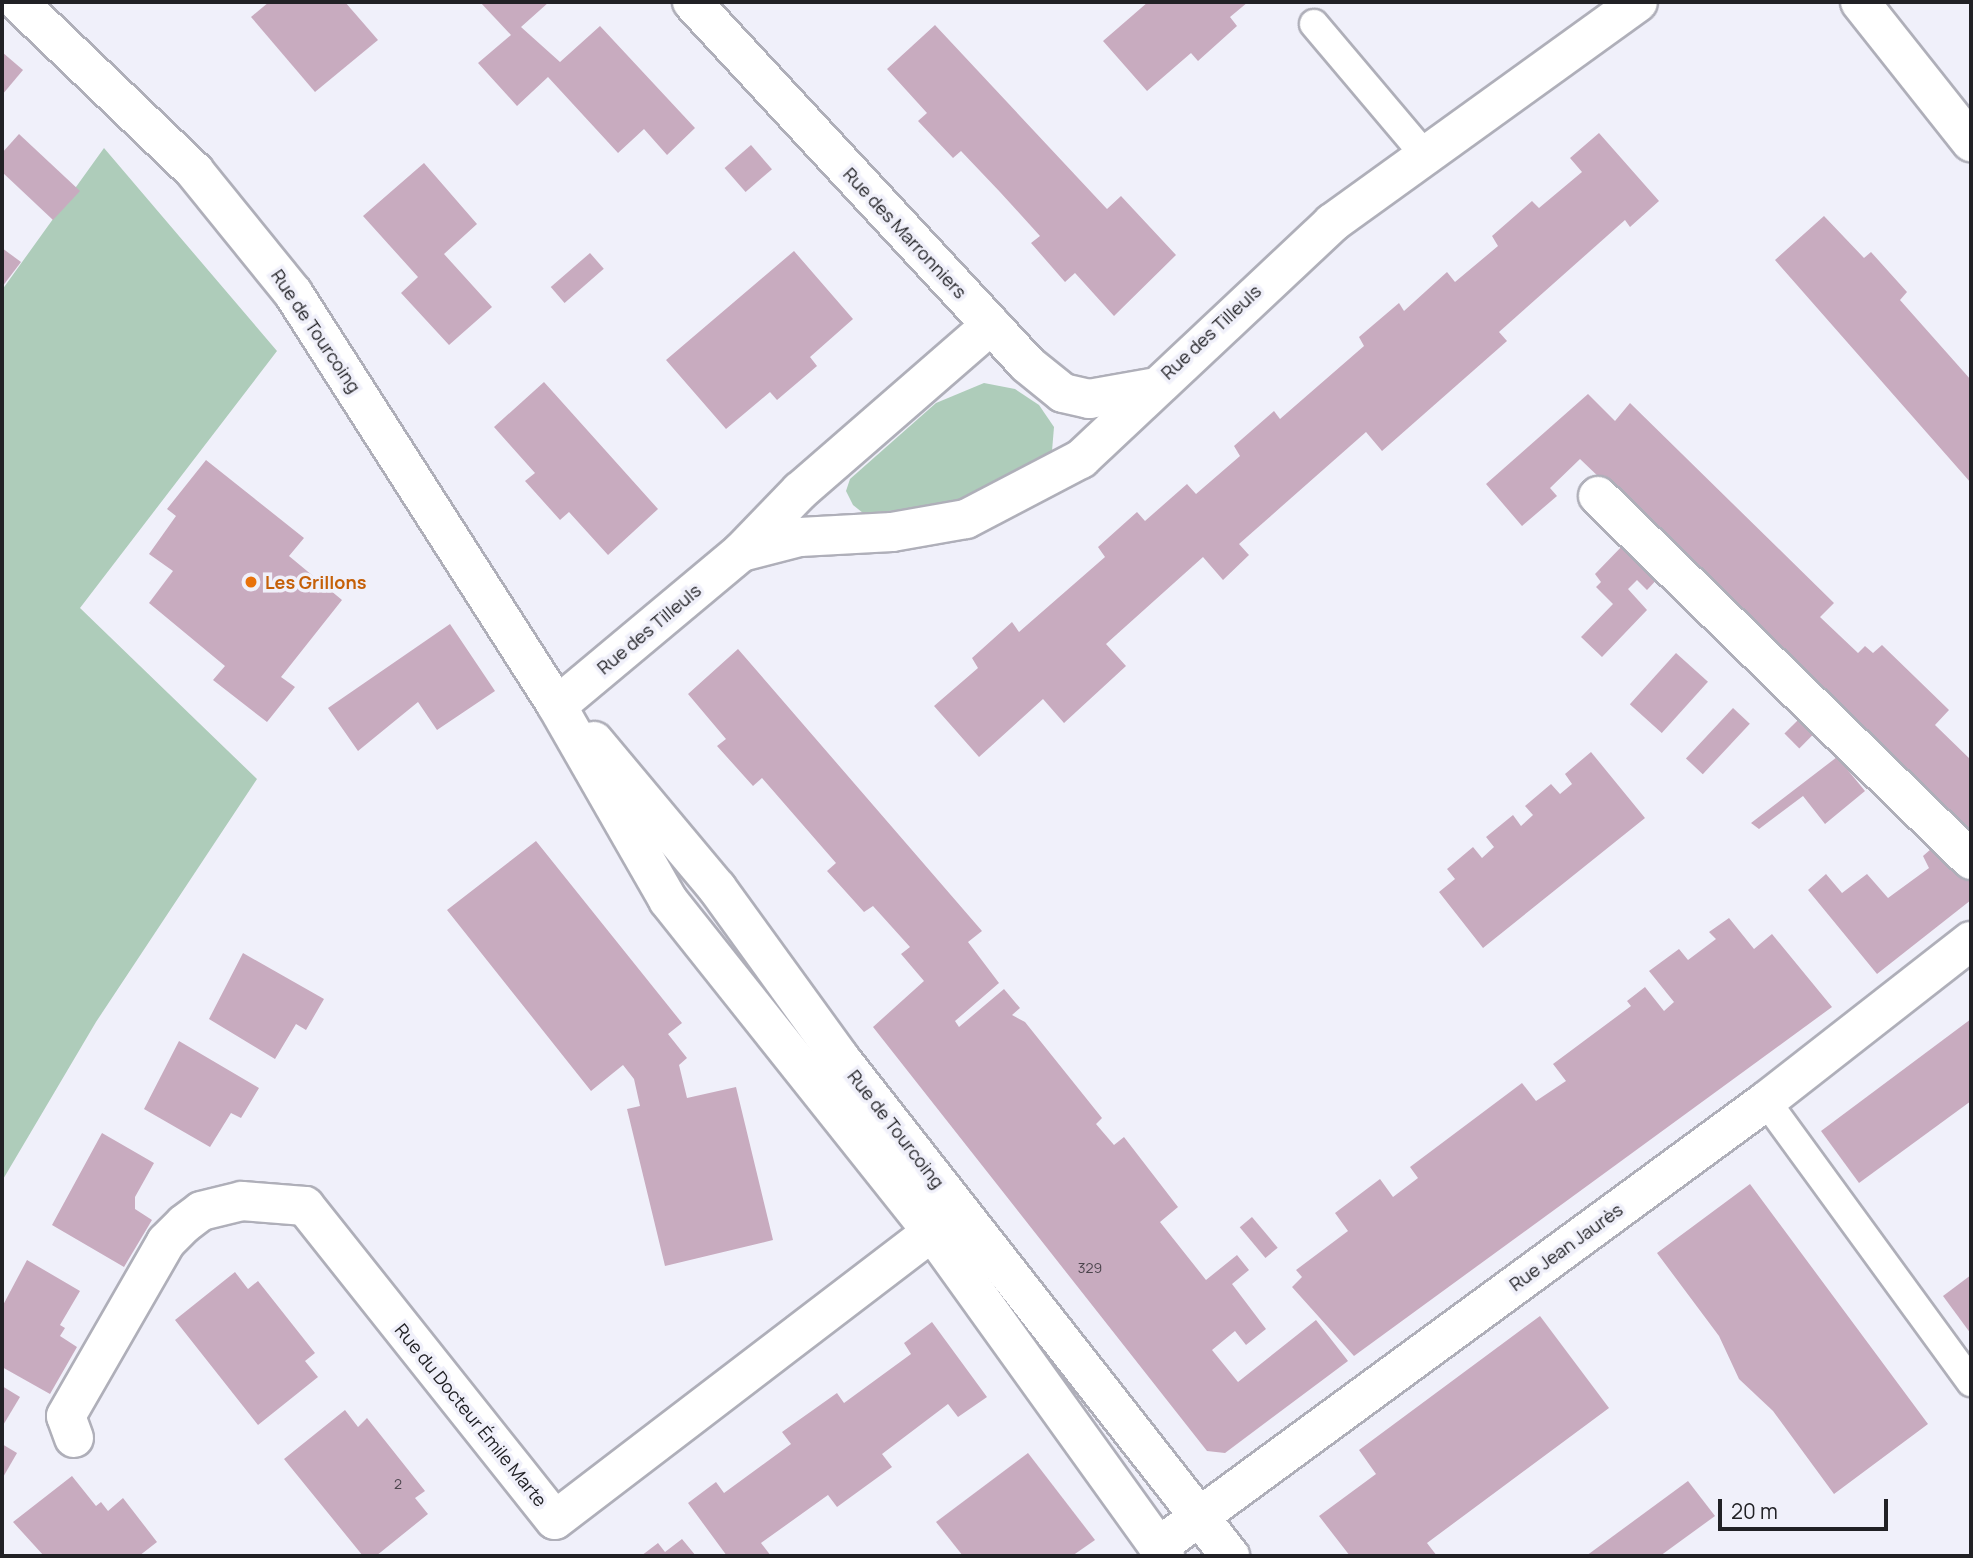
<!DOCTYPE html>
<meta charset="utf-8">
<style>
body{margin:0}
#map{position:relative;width:1973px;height:1558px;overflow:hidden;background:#f0f0fa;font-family:Manrope,sans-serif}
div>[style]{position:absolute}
.green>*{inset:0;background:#aeccba}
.building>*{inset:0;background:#c8abbf;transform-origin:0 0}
.roads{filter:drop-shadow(2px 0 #afafb9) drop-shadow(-2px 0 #afafb9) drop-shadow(0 2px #afafb9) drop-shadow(0 -2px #afafb9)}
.lane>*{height:28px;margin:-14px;padding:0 14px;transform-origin:14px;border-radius:14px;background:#fff}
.street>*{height:38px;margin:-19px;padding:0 19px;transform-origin:19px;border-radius:19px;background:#fff}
.secondary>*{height:38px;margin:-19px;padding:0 19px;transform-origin:19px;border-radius:19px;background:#fff}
.dots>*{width:19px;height:19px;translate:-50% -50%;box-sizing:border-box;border:4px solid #f0f0fa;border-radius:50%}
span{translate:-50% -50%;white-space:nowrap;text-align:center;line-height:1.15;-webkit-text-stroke:7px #f0f0fa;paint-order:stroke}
.number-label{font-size:14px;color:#4b444c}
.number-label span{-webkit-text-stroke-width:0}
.street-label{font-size:18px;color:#212125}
.food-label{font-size:18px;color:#c56008;font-weight:700}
.left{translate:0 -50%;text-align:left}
.frame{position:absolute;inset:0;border:4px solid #212125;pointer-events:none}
.scale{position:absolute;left:1718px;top:1499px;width:170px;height:32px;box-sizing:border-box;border:4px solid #212125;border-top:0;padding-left:9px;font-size:21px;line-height:24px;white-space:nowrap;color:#212125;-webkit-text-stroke:5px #f0f0fa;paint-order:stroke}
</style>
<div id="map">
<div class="green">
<i style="clip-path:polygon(104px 148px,277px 351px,80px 608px,257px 779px,96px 1022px,2px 1181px,2px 290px)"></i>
<i style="clip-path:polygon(984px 383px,1015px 389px,1039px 405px,1054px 427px,1052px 451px,990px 491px,939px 507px,863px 513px,853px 505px,846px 491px,850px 479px,936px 403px)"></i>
</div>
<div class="building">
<i style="clip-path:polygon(269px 2px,345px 2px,378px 40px,315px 92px,251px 17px)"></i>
<i style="clip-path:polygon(480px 2px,549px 2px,521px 27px,560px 62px,600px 26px,695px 128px,667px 155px,644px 129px,618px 153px,548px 77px,517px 106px,478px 63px,511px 35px)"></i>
<i style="clip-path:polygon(1148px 2px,1248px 2px,1230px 17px,1237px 26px,1198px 61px,1191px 53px,1147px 91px,1103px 41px)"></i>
<i style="clip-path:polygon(935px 25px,1107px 209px,1121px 196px,1176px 255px,1114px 316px,1075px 273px,1065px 282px,1031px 243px,1040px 236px,1000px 192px,961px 151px,953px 158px,918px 121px,927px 113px,887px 69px)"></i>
<i style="clip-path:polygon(2px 52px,23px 70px,2px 95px)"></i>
<i style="clip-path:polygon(1599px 133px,1659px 201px,1630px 227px,1625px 220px,1499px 332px,1507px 341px,1382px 451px,1366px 432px,1239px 544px,1249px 555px,1223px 580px,1203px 557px,1106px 644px,1126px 666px,1064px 723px,1043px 699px,979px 757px,934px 706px,978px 668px,972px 658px,1012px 622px,1019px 632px,1105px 557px,1098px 547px,1137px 512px,1145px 521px,1187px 484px,1196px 494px,1240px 456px,1234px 446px,1274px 411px,1280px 419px,1364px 346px,1359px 337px,1399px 303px,1404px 311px,1447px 272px,1455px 282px,1498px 246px,1492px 236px,1532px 201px,1539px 208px,1582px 172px,1570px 158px)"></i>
<i style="clip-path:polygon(19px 134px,80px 191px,53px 220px,2px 172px,2px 153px)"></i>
<i style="left:751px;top:145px;width:32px;height:35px;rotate:49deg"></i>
<i style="clip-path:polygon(424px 163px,477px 224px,444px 254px,492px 307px,449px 345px,401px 293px,418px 277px,363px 216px)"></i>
<i style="clip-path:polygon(1824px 216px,1864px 258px,1871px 252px,1907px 292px,1900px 300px,1971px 380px,1971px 483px,1775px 260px)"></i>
<i style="clip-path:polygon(2px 248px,21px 262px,2px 287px)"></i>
<i style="clip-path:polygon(794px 251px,853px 319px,810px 357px,817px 366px,777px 400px,770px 392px,726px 429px,666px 360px)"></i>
<i style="left:590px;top:253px;width:21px;height:52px;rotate:49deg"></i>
<i style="clip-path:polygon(544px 382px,658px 509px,608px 555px,569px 512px,560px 520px,525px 481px,535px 473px,494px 427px)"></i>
<i style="clip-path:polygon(1588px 394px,1615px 421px,1630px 403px,1834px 603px,1820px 617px,1858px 653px,1865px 646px,1873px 653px,1882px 645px,1949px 710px,1935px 725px,1971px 760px,1971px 832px,1580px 459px,1550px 488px,1557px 496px,1522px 526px,1486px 484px)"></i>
<i style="clip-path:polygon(206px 460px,304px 538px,289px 556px,342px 600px,281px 677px,295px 687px,267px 722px,213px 680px,225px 666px,149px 603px,173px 571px,149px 554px,176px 516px,167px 509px)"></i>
<i style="clip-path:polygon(1627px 541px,1662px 574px,1647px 590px,1637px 580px,1628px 589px,1647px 610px,1602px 657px,1581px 637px,1613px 604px,1596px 587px,1601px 582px,1595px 574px)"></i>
<i style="clip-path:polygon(450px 624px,495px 691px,437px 730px,418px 702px,358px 751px,328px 708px)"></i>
<i style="clip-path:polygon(738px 649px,982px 931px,968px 942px,999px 983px,955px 1021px,959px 1027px,1004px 989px,1020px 1008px,1012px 1015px,1025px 1022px,1102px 1118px,1096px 1124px,1114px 1145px,1124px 1137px,1178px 1207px,1160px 1222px,1206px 1280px,1237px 1255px,1249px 1270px,1232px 1284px,1266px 1329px,1246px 1345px,1235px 1331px,1212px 1350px,1238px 1382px,1316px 1320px,1348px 1361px,1225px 1453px,1207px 1451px,873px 1027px,924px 981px,901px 954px,910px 947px,873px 906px,864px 912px,846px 892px,827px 871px,836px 863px,762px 778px,753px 786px,717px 746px,726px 739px,688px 694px)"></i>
<i style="left:1676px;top:653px;width:43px;height:69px;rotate:42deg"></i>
<i style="left:1733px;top:708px;width:23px;height:69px;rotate:43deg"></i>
<i style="left:1800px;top:718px;width:21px;height:22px;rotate:45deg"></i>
<i style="clip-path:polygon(1591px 752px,1645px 818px,1483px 948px,1439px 892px,1455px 879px,1447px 869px,1473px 847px,1482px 858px,1494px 847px,1486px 837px,1513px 815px,1521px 826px,1533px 815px,1525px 806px,1551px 784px,1560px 794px,1572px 784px,1565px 774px)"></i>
<i style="clip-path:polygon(1837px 757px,1865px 791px,1825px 824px,1803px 796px,1759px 829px,1751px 823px)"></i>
<i style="clip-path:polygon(536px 841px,682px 1023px,668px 1034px,687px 1058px,679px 1065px,687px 1098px,736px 1087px,773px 1240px,665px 1266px,627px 1109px,640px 1106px,634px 1079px,623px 1065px,591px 1091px,447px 910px)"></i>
<i style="clip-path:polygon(1939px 842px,1971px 873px,1971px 900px,1877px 974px,1808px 890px,1826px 874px,1842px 893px,1867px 874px,1888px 898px,1929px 868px,1923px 856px)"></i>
<i style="clip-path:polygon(1729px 918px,1754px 949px,1772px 934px,1832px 1007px,1354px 1356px,1292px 1287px,1302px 1277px,1296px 1270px,1348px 1231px,1335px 1213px,1380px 1179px,1393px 1197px,1418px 1178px,1410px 1167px,1522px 1083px,1536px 1101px,1566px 1081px,1553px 1064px,1631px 1006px,1627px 1001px,1645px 987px,1664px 1011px,1674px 1002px,1649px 971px,1679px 949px,1688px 960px,1716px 939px,1709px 932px)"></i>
<i style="clip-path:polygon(243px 953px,324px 999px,306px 1030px,296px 1024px,275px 1059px,209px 1019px)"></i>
<i style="clip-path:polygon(1971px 1019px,1971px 1101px,1859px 1183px,1821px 1131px)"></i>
<i style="clip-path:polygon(179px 1041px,259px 1088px,241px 1118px,231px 1113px,210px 1147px,144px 1109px)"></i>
<i style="clip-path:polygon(102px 1133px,154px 1163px,135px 1197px,135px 1209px,152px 1220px,124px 1267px,52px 1225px)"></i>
<i style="clip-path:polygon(1750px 1184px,1928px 1424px,1834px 1494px,1773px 1411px,1739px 1379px,1719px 1336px,1657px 1253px)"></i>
<i style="left:1252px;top:1217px;width:40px;height:16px;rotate:50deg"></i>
<i style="clip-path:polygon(27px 1260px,80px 1291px,60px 1325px,65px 1328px,60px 1336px,77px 1347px,50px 1394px,2px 1367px,2px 1307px)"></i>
<i style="clip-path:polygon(235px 1272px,248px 1289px,258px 1281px,315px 1353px,305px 1361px,318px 1377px,258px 1425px,175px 1320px)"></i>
<i style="clip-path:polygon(1971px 1275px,1971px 1334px,1943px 1296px)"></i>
<i style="clip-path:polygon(1540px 1316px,1609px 1408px,1427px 1543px,1437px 1556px,1350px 1556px,1319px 1516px,1376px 1474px,1359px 1450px)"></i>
<i style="clip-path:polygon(932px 1322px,987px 1397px,958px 1417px,948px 1404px,882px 1454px,892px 1467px,837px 1507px,828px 1495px,761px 1543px,771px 1556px,727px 1556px,688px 1503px,716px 1482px,724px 1493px,791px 1444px,782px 1432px,837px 1393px,844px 1403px,911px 1354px,904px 1343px)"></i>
<i style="clip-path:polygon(2px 1386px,20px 1397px,2px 1427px)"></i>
<i style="clip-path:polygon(345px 1410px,358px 1427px,367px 1418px,425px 1491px,415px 1498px,428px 1514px,376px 1556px,363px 1556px,284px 1459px)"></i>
<i style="clip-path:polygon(2px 1444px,17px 1453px,2px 1479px)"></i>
<i style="clip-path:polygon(1028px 1453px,1095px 1540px,1072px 1556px,963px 1556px,936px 1522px)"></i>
<i style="clip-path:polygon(72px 1476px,96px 1506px,101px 1502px,108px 1511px,123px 1498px,157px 1542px,139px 1556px,44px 1556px,13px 1522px)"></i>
<i style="clip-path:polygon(1688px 1481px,1715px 1516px,1660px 1556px,1586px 1556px)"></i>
<i style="clip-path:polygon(682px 1539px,696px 1556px,641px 1556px,658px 1543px,665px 1552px)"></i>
</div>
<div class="roads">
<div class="lane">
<i style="left:1314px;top:24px;width:170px;rotate:49.8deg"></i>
<i style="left:1766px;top:1101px;width:348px;rotate:53.9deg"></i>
</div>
<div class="street">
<i style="left:692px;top:2px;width:493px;rotate:47.2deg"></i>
<i style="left:1027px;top:364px;width:46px;rotate:38.9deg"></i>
<i style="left:1063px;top:393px;width:27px;rotate:13deg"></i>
<i style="left:1089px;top:399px;width:63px;rotate:-10.1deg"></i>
<i style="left:1860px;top:2px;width:179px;rotate:51.6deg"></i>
<i style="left:1598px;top:496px;width:521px;rotate:44.3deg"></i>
<i style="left:741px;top:552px;width:61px;rotate:-14.3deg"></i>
<i style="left:800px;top:537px;width:92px;rotate:-3.1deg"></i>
<i style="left:892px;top:532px;width:75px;rotate:-10deg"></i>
<i style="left:966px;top:519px;width:130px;rotate:-27.6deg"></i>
<i style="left:1081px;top:459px;width:345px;rotate:-43.2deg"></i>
<i style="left:1332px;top:223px;width:377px;rotate:-35.8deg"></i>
<i style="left:557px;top:706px;width:240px;rotate:-39.9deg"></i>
<i style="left:741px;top:552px;width:85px;rotate:-46deg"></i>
<i style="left:800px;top:491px;width:253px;rotate:-41deg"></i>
<i style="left:74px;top:1438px;width:23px;rotate:-110deg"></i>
<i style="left:66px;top:1416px;width:201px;rotate:-60.1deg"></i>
<i style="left:166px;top:1242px;width:25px;rotate:-45deg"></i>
<i style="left:184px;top:1224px;width:21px;rotate:-37deg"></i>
<i style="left:201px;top:1211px;width:42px;rotate:-13.7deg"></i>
<i style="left:242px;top:1201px;width:63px;rotate:4.5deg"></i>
<i style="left:305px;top:1206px;width:401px;rotate:51.5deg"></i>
<i style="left:555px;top:1520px;width:507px;rotate:-37.39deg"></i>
<i style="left:1158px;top:1547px;width:754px;rotate:-36.26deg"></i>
<i style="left:1766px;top:1101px;width:260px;rotate:-38deg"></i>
</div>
<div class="secondary">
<i style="left:18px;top:2px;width:245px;rotate:43.8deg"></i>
<i style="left:195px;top:172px;width:156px;rotate:51deg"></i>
<i style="left:293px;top:293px;width:490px;rotate:57.4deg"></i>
<i style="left:557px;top:706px;width:224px;rotate:60.2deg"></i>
<i style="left:668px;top:900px;width:426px;rotate:51.5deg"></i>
<i style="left:933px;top:1233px;width:398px;rotate:54.3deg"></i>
<i style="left:594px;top:741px;width:192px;rotate:50.1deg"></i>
<i style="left:717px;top:888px;width:210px;rotate:54.1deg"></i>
<i style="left:840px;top:1058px;width:633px;rotate:51.93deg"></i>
</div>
</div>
<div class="dots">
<i style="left:251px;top:582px;background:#e8710a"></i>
</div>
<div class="number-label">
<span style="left:1090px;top:1268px">329</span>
<span style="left:398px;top:1484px">2</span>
</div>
<div class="street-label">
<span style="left:905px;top:233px;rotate:47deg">Rue des Marronniers</span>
<span style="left:316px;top:331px;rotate:56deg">Rue de Tourcoing</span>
<span style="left:1211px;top:332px;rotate:-43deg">Rue des Tilleuls</span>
<span style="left:649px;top:629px;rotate:-40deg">Rue des Tilleuls</span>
<span style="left:896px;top:1129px;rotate:52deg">Rue de Tourcoing</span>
<span style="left:1566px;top:1247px;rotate:-36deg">Rue Jean Jaurès</span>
<span style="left:471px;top:1415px;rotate:51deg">Rue du Docteur Émile Marte</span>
</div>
<div class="food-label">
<span class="left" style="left:265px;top:582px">Les Grillons</span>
</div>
<div class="frame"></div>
<div class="scale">20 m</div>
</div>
